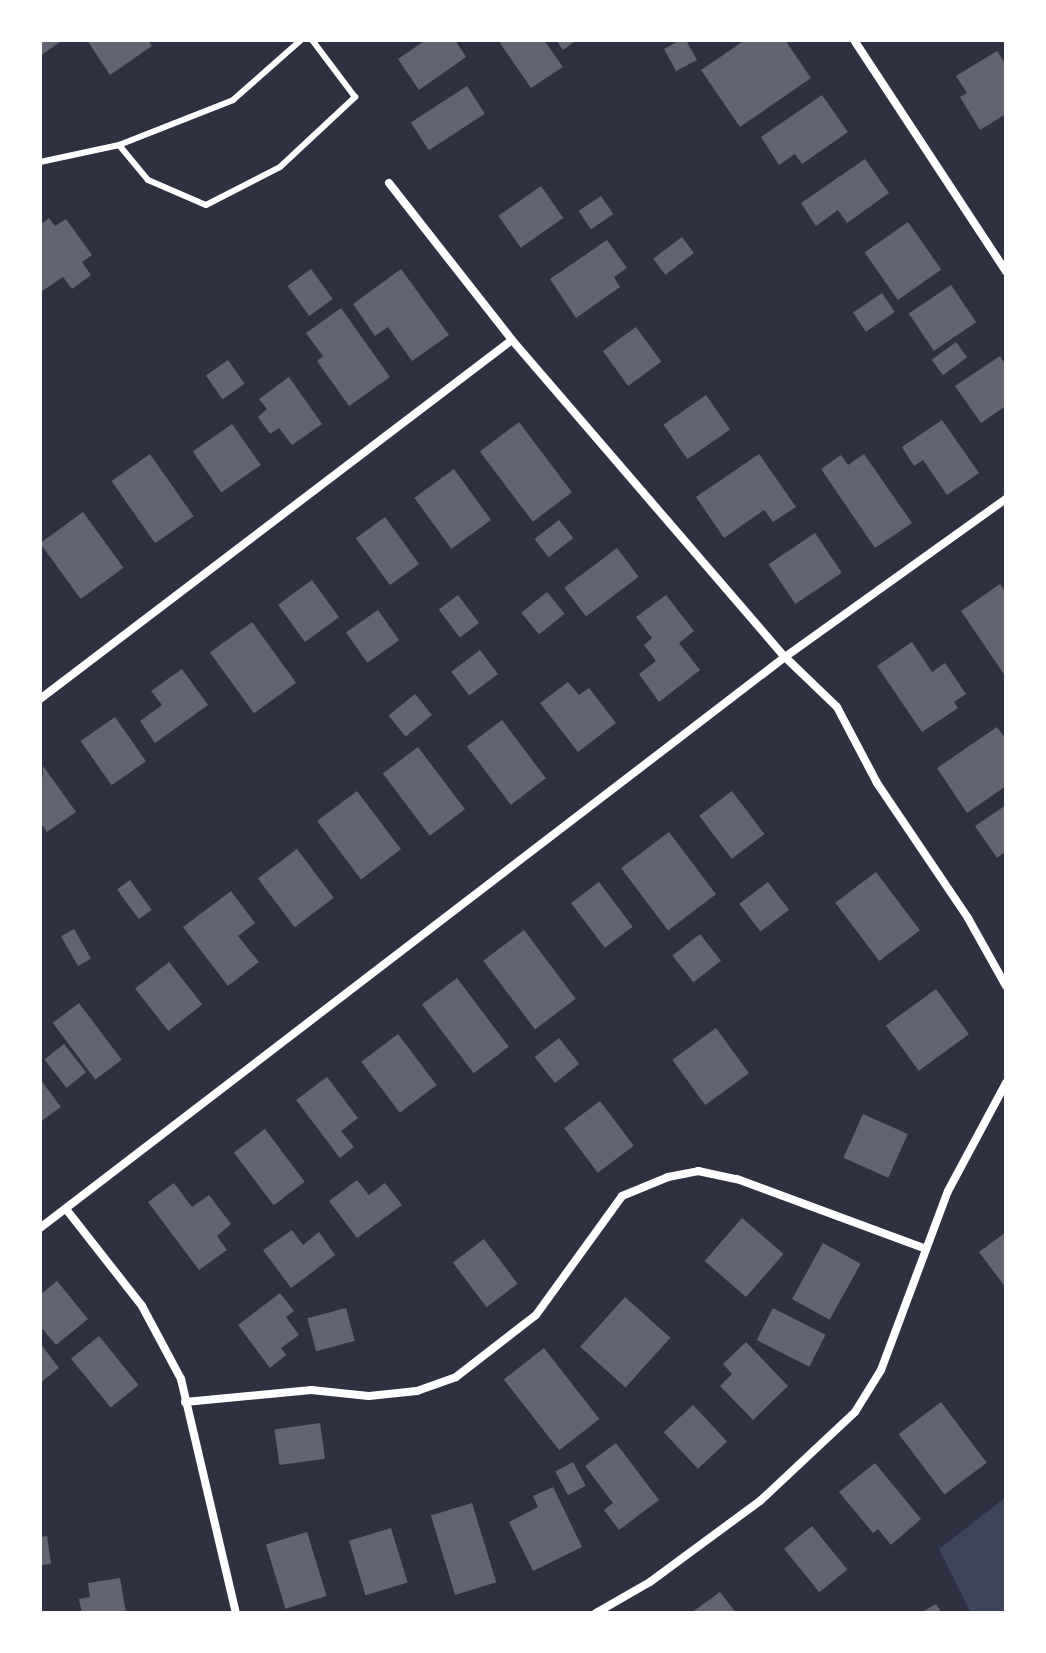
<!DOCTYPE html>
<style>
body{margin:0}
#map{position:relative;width:1046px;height:1653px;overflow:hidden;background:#2d3142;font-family:Overpass,sans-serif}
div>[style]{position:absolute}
.green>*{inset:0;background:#3c4559}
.building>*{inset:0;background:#626471;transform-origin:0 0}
.service>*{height:6px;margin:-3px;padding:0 3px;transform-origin:3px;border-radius:3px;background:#fff}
.minor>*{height:8px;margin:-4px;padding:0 4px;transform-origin:4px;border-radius:4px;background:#fff}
span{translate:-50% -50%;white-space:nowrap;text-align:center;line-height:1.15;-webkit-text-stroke:6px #fff;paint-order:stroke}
.frame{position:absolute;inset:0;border:42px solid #fff;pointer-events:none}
</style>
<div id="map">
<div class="green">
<i style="clip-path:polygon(1006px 1497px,1006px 1613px,971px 1613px,939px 1549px)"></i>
</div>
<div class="building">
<i style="clip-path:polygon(40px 40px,63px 40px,40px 56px)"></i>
<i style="clip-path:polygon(87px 40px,148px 40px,152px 46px,110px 75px)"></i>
<i style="clip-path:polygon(426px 40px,455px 40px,466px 57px,419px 90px,398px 59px)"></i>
<i style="clip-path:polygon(504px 40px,544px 40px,563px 67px,531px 88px,500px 43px)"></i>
<i style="clip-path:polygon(556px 40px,577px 40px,563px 50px)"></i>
<i style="clip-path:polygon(680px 40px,686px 40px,697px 60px,676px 71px,664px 49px)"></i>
<i style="clip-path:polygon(745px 40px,785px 40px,811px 78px,740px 127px,701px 70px)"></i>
<i style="clip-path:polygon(997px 51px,1006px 65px,1006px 114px,980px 130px,960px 97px,967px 93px,956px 76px)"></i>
<i style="left:467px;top:86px;width:33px;height:67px;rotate:57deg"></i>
<i style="clip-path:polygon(822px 95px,848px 132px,802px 164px,795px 154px,779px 165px,761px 137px)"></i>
<i style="clip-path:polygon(865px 159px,889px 193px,847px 223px,838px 210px,816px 226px,801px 203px)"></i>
<i style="left:541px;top:186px;width:39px;height:52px;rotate:55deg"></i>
<i style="left:601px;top:196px;width:22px;height:27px;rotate:56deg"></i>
<i style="clip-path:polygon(49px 218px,55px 226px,66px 219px,92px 255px,82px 262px,91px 275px,72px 289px,63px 277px,41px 292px,40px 225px)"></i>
<i style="left:908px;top:222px;width:58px;height:53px;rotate:55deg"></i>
<i style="left:682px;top:237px;width:20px;height:36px;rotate:53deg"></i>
<i style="clip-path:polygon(607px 240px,627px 268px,614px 277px,620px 287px,576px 318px,550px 279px)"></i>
<i style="left:311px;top:269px;width:37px;height:29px;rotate:54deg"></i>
<i style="clip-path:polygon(401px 269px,449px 335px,412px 361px,388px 327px,375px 336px,353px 304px)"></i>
<i style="left:951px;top:285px;width:45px;height:51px;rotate:56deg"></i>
<i style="left:882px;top:293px;width:23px;height:35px;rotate:56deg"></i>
<i style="clip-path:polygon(341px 308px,390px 377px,349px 406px,317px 361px,323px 356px,306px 333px)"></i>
<i style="left:636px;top:327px;width:43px;height:41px;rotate:54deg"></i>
<i style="left:956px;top:342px;width:19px;height:30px;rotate:54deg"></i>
<i style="clip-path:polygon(1000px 356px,1006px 366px,1006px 406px,981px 423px,955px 386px)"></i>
<i style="left:228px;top:360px;width:29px;height:27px;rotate:55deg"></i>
<i style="clip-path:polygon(289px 377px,322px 424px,292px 445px,279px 428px,270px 434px,258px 417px,267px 409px,259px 399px)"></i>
<i style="left:706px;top:395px;width:42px;height:52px;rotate:55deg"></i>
<i style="clip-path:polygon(942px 420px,979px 473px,947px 495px,923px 460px,914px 466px,902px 447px)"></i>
<i style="left:519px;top:422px;width:88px;height:49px;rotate:53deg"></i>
<i style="left:232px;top:424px;width:50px;height:48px;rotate:55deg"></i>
<i style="left:150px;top:454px;width:76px;height:47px;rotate:55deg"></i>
<i style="clip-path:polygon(759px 454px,796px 507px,773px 522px,764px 510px,724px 538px,696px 497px)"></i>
<i style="clip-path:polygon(864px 454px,912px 523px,875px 548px,821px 469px,841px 455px,848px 465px)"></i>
<i style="left:454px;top:469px;width:63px;height:49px;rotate:54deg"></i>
<i style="left:83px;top:512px;width:69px;height:53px;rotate:54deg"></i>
<i style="left:385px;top:517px;width:58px;height:36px;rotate:54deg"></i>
<i style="left:559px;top:520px;width:23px;height:31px;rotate:52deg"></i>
<i style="left:815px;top:533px;width:48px;height:56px;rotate:56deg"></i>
<i style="left:617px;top:548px;width:36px;height:66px;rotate:53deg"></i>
<i style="left:312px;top:580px;width:46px;height:42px;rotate:54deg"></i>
<i style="clip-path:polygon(1000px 584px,1006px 593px,1006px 677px,961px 611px)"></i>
<i style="left:547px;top:592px;width:28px;height:33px;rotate:51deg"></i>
<i style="left:458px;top:595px;width:35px;height:24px;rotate:53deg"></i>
<i style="clip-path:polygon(666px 595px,694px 631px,679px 643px,700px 670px,659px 702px,639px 674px,656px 661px,644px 645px,652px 638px,636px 617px)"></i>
<i style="left:378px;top:610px;width:37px;height:39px;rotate:55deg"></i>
<i style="left:252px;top:622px;width:75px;height:52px;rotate:54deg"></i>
<i style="clip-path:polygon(912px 642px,932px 672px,945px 663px,966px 694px,954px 702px,958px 708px,922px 732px,877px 666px)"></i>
<i style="left:480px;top:650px;width:30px;height:36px;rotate:53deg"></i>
<i style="clip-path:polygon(182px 669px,208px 705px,155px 743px,140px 721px,162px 705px,151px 691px)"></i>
<i style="clip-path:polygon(568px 682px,579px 695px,589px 688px,616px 723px,578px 752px,540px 703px)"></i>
<i style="left:415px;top:694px;width:27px;height:34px;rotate:51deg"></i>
<i style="left:115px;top:717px;width:54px;height:42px;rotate:55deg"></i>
<i style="left:502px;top:720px;width:73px;height:44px;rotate:53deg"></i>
<i style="clip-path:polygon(997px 727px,1006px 739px,1006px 786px,967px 813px,937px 768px)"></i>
<i style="left:418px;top:747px;width:78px;height:44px;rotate:53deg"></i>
<i style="clip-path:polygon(43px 766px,76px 812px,47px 832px,40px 822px)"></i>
<i style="left:357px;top:791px;width:73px;height:50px;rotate:53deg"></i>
<i style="left:732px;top:791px;width:54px;height:41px;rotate:53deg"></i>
<i style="clip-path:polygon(1006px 805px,1006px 851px,997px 858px,975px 826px)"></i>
<i style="left:669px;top:832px;width:78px;height:60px;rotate:53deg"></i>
<i style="left:297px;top:849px;width:61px;height:49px;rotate:53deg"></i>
<i style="left:876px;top:872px;width:73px;height:51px;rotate:53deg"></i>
<i style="left:130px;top:880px;width:37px;height:16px;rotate:54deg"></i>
<i style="left:599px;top:882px;width:56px;height:35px;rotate:53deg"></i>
<i style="left:768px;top:882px;width:35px;height:36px;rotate:53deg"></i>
<i style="clip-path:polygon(231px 891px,255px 923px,238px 936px,259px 962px,228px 986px,183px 927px)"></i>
<i style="left:74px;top:929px;width:34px;height:15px;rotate:60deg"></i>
<i style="left:524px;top:930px;width:86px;height:51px;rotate:53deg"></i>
<i style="left:700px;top:934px;width:34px;height:35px;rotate:52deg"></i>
<i style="left:169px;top:962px;width:54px;height:43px;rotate:52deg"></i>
<i style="left:457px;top:978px;width:86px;height:44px;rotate:53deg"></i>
<i style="left:936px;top:989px;width:56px;height:62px;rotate:54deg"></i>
<i style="left:79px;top:1003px;width:71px;height:33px;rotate:53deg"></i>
<i style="left:716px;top:1028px;width:56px;height:54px;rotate:54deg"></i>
<i style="left:398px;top:1034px;width:64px;height:46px;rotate:53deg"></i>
<i style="left:559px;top:1038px;width:33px;height:31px;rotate:52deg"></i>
<i style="left:64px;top:1044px;width:36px;height:25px;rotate:52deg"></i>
<i style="clip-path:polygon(327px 1077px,358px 1118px,341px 1131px,354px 1147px,340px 1158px,296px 1100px)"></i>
<i style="clip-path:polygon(40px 1079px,61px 1107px,40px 1122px)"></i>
<i style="left:600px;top:1101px;width:56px;height:45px;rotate:53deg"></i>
<i style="left:863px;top:1114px;width:49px;height:48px;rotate:24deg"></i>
<i style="left:265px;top:1129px;width:66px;height:39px;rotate:53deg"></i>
<i style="clip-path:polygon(357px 1180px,369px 1195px,385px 1183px,402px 1205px,357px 1238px,329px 1201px)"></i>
<i style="clip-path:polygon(174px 1183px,192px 1207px,209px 1195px,231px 1224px,217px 1236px,227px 1250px,199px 1270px,148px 1202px)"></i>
<i style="left:742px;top:1218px;width:55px;height:57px;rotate:41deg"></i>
<i style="clip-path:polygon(292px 1230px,303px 1245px,319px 1232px,335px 1255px,291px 1288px,263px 1250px)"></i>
<i style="clip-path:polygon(1006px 1232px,1006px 1288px,979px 1252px)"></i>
<i style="left:484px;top:1239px;width:56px;height:39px;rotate:53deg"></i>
<i style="left:823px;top:1243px;width:43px;height:64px;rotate:29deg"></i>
<i style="clip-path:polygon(57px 1281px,88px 1319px,56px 1345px,40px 1326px,40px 1295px)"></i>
<i style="clip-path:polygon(280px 1293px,294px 1311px,286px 1317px,299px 1335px,281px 1348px,286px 1355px,270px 1368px,238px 1325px)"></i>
<i style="left:625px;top:1297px;width:61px;height:67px;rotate:42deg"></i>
<i style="left:346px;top:1308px;width:34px;height:40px;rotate:75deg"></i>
<i style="left:773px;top:1308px;width:59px;height:36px;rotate:27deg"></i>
<i style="left:99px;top:1336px;width:63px;height:36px;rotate:51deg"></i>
<i style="clip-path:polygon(746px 1342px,788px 1386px,753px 1420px,720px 1386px,732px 1374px,723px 1364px)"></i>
<i style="clip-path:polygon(40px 1343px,59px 1368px,40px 1383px)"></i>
<i style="left:544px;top:1348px;width:90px;height:51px;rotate:52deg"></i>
<i style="left:941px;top:1402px;width:76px;height:53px;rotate:53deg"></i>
<i style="left:693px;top:1405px;width:50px;height:40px;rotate:47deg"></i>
<i style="left:320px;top:1423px;width:36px;height:46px;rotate:82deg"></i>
<i style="clip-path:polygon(616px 1443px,659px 1500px,619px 1530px,604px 1510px,613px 1503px,585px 1466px)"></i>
<i style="left:573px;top:1462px;width:27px;height:20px;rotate:62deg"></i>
<i style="clip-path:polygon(875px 1463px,921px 1519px,891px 1545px,878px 1529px,873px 1533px,839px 1492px)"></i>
<i style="clip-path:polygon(553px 1487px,582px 1547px,533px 1571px,509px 1522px,538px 1507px,533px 1496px)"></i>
<i style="left:472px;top:1503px;width:83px;height:43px;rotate:73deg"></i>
<i style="left:812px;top:1526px;width:56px;height:36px;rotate:51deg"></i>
<i style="left:391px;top:1528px;width:57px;height:44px;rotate:73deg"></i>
<i style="left:307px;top:1532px;width:67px;height:43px;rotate:73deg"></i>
<i style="clip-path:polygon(47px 1536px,51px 1564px,40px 1565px,40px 1537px)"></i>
<i style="clip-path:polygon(120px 1578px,126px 1613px,82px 1613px,79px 1599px,90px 1597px,88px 1583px)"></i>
<i style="clip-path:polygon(720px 1592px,736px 1613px,691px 1613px)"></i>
<i style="clip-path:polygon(936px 1604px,942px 1613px,920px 1613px)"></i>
</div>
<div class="service">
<i style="left:119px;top:145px;width:45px;rotate:50.4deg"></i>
<i style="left:148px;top:180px;width:63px;rotate:23.3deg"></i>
<i style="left:206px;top:205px;width:83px;rotate:-27.2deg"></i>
<i style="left:280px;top:167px;width:103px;rotate:-43deg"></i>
<i style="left:355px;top:97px;width:71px;rotate:-127deg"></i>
<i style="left:40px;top:162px;width:81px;rotate:-12.1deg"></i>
<i style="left:119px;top:145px;width:123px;rotate:-21.5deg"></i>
<i style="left:233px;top:100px;width:91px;rotate:-41.4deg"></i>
</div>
<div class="minor">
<i style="left:854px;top:40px;width:277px;rotate:56.7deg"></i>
<i style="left:389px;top:183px;width:199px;rotate:51.9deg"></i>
<i style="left:512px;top:340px;width:418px;rotate:49.3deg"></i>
<i style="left:785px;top:657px;width:72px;rotate:43.9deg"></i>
<i style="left:837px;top:707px;width:86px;rotate:62.2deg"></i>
<i style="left:877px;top:783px;width:163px;rotate:56deg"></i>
<i style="left:968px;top:918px;width:78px;rotate:60.8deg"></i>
<i style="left:40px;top:699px;width:593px;rotate:-37.26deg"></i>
<i style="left:66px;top:1209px;width:123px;rotate:51.9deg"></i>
<i style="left:142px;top:1306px;width:83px;rotate:61.9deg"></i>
<i style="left:181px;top:1379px;width:240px;rotate:76.8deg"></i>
<i style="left:40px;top:1228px;width:939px;rotate:-37.47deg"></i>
<i style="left:785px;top:657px;width:272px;rotate:-35.6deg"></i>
<i style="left:185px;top:1402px;width:127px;rotate:-5.4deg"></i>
<i style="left:311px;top:1390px;width:58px;rotate:5.9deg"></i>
<i style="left:369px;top:1396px;width:48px;rotate:-5.9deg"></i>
<i style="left:417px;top:1391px;width:41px;rotate:-19.7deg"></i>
<i style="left:456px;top:1377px;width:101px;rotate:-37.8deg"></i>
<i style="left:536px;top:1315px;width:147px;rotate:-54.1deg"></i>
<i style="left:622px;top:1196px;width:50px;rotate:-22.4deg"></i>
<i style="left:668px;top:1177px;width:31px;rotate:-11deg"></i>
<i style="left:698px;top:1171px;width:40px;rotate:12deg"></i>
<i style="left:737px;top:1179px;width:199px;rotate:20.3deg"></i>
<i style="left:596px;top:1613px;width:62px;rotate:-29.9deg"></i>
<i style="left:650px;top:1582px;width:137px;rotate:-36.4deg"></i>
<i style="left:760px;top:1501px;width:130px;rotate:-43.1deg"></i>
<i style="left:855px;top:1412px;width:49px;rotate:-58.2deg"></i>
<i style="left:881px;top:1370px;width:191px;rotate:-69.5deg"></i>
<i style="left:948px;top:1191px;width:123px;rotate:-61.8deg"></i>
</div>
<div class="frame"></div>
</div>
